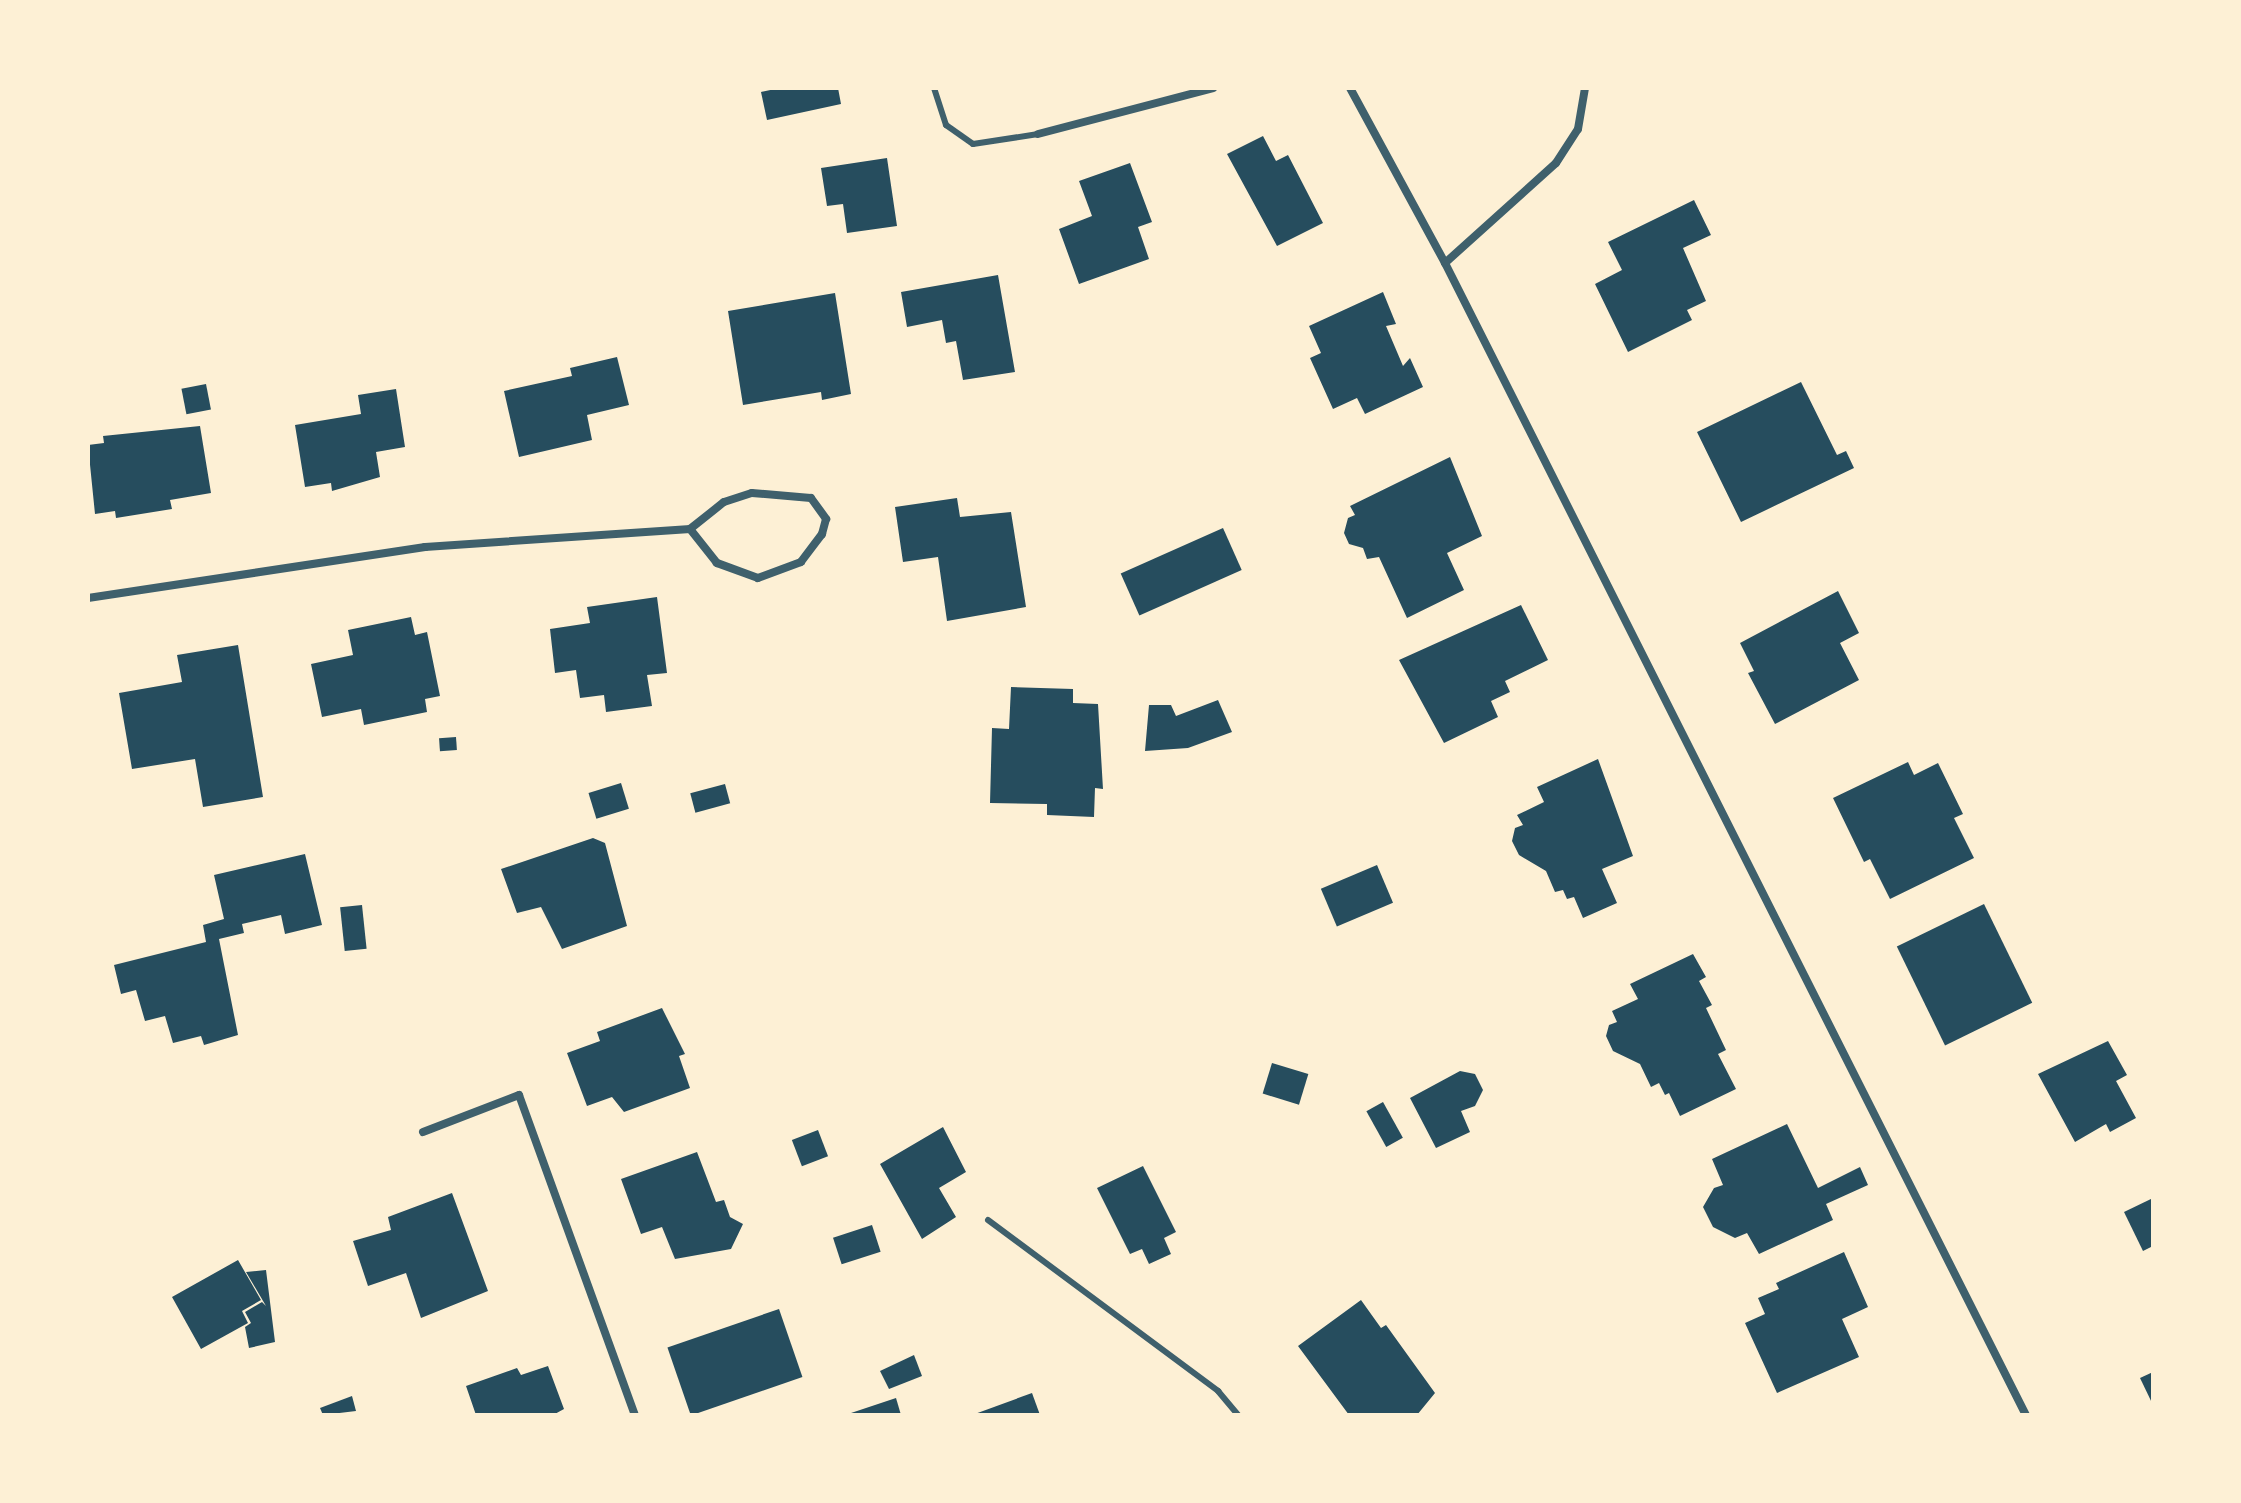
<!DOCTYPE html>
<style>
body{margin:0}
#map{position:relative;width:2241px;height:1503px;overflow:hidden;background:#fdf0d5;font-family:"Sofia Sans Condensed",sans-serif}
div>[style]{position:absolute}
.building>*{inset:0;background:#264d5e;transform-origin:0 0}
.service>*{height:6px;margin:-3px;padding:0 3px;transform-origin:3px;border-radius:3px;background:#3f606c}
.minor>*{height:8px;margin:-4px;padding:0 4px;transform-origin:4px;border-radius:4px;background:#3f606c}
span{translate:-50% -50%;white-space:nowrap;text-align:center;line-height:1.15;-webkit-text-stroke:8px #fdf0d5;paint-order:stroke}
.frame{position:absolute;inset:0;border:90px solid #fdf0d5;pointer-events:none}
</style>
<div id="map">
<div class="building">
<i style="clip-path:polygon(780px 88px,838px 88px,841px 104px,767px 120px,761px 92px)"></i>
<i style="clip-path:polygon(1263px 136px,1276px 161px,1288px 155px,1323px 223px,1277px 246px,1227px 154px)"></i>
<i style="clip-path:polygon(887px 158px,897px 226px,847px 233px,843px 204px,827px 206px,821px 168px)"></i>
<i style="clip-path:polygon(1130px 163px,1152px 222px,1138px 227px,1149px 259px,1079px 284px,1059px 229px,1092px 216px,1079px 181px)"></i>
<i style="clip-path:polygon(1694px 200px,1711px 235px,1683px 248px,1706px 301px,1687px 310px,1692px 320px,1628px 352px,1595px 284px,1622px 270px,1608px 242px)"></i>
<i style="clip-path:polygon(998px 275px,1015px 372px,963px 380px,956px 341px,946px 343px,942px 320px,907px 327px,901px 292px)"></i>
<i style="clip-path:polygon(1383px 292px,1396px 324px,1386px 326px,1403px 366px,1410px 358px,1423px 387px,1365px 414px,1357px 398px,1333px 409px,1310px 358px,1321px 353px,1309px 326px)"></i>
<i style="clip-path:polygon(835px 293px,851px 394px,822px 400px,821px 392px,743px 405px,728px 311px)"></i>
<i style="clip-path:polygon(617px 357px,629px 405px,587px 415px,592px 440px,519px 457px,504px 391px,572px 376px,570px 368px)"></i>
<i style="clip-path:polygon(1801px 382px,1837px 455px,1846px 451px,1854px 468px,1741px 522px,1697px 432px)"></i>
<i style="left:206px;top:384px;width:26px;height:25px;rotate:79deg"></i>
<i style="clip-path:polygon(396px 389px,405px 447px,376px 452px,380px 477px,332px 491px,331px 483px,305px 487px,295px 425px,361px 414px,358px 395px)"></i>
<i style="clip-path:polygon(200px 426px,211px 493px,170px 500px,172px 509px,116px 518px,115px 511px,95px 514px,88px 445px,104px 443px,103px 436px)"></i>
<i style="clip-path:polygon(1450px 457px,1482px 536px,1447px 553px,1464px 590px,1407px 618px,1379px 557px,1367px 559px,1363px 548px,1349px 544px,1344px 533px,1348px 518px,1355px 515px,1350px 506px)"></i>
<i style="clip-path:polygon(957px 498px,960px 517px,1011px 512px,1026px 607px,947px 621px,938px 557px,903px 562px,895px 507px)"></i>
<i style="left:1223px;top:528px;width:46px;height:112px;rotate:66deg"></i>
<i style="clip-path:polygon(1838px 591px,1859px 633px,1840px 643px,1859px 680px,1775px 724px,1748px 673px,1754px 671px,1740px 643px)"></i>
<i style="clip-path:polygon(657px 597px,667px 673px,647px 675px,652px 706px,606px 712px,604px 695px,580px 698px,576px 670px,555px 673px,550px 629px,590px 623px,587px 607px)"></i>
<i style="clip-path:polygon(1521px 605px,1548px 660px,1505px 681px,1510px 692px,1491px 701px,1498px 717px,1444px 743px,1399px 660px)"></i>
<i style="clip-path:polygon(411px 617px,415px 635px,427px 632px,440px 696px,425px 699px,427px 712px,364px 725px,361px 709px,322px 717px,311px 664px,353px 655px,348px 630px)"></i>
<i style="clip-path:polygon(238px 645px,263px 797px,203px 807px,195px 759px,132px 769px,119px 693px,182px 682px,177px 655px)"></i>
<i style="clip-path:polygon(1011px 687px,1073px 689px,1073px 703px,1098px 704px,1103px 789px,1095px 788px,1094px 817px,1047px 815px,1047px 804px,990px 803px,992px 728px,1009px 729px)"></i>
<i style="clip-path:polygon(1218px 700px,1232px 732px,1188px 748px,1145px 751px,1149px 705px,1171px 705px,1176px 716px)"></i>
<i style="left:456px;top:737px;width:13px;height:17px;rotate:86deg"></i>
<i style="clip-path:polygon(1598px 759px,1633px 856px,1602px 869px,1617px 903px,1583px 918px,1574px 897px,1567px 899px,1563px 890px,1555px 892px,1546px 871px,1519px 855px,1512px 841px,1515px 828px,1523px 825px,1517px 815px,1544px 802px,1537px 787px)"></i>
<i style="clip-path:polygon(1908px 762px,1914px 775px,1938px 763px,1963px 814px,1954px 818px,1974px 858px,1890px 899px,1870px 859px,1864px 862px,1833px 798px)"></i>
<i style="left:621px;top:783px;width:27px;height:34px;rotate:73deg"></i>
<i style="left:725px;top:784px;width:20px;height:36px;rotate:75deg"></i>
<i style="clip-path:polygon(593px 838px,605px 843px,627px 926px,562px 949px,541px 907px,517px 913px,501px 869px)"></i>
<i style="clip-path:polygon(305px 854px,322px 925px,285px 934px,281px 915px,242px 924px,244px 933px,219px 939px,238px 1035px,204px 1045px,201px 1036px,173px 1043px,165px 1016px,145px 1021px,136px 990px,121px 994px,114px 965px,206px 942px,203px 925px,224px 919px,214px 875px)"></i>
<i style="left:1377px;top:865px;width:41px;height:61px;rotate:67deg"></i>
<i style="left:1984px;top:904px;width:110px;height:97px;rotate:64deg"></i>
<i style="left:362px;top:905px;width:44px;height:22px;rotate:84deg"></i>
<i style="clip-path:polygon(1693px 954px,1706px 977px,1699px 981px,1712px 1005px,1706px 1008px,1726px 1050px,1718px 1054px,1736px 1089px,1680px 1116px,1669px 1093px,1665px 1095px,1659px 1083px,1651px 1087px,1640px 1064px,1613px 1051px,1606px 1036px,1609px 1025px,1617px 1022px,1612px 1011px,1638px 999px,1630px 984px)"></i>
<i style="clip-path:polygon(662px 1008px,685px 1054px,679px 1056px,690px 1088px,624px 1112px,612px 1097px,587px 1106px,567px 1053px,600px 1041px,597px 1032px)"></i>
<i style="clip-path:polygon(2108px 1041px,2127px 1075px,2116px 1081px,2136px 1118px,2110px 1132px,2106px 1124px,2075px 1142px,2038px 1074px)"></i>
<i style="left:1272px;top:1063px;width:38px;height:32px;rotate:17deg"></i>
<i style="clip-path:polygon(1460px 1071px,1475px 1074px,1483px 1090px,1475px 1106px,1461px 1111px,1470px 1132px,1436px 1148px,1410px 1098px)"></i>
<i style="left:1383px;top:1102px;width:41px;height:19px;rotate:61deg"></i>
<i style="clip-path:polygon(1787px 1124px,1818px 1188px,1860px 1167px,1868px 1185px,1826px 1204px,1833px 1220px,1759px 1254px,1747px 1233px,1735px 1238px,1713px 1227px,1703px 1207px,1714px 1188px,1723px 1185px,1712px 1159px)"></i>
<i style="clip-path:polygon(943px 1127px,966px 1172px,939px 1188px,956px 1217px,922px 1239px,880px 1164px)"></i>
<i style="left:818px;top:1130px;width:28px;height:28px;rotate:69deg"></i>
<i style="clip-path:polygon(697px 1152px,716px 1202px,724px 1200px,730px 1217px,743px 1224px,731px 1249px,675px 1259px,662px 1227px,641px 1234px,621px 1179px)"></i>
<i style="clip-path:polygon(1143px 1166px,1176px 1232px,1164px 1238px,1171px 1254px,1149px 1264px,1142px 1249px,1130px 1254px,1097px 1188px)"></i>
<i style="clip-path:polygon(452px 1193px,488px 1291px,421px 1318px,406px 1273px,368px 1286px,353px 1241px,391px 1230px,388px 1217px)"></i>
<i style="clip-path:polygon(2153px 1198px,2153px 1246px,2143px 1251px,2124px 1212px)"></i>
<i style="left:872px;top:1225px;width:28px;height:41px;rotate:72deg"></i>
<i style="clip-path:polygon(1844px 1252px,1868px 1307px,1842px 1319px,1859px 1357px,1777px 1393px,1745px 1323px,1765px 1314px,1758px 1298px,1779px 1289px,1776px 1283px)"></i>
<i style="clip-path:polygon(238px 1260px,261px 1300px,242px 1311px,248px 1323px,201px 1349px,172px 1297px)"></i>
<i style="clip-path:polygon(266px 1270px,275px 1342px,249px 1348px,245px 1327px,251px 1323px,245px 1312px,262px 1302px,266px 1306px,246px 1272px)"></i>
<i style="clip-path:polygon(1361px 1300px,1381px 1328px,1386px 1325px,1435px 1393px,1417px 1415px,1349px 1415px,1298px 1346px)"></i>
<i style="left:779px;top:1309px;width:72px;height:118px;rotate:71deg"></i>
<i style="clip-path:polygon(914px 1355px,922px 1376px,889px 1389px,880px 1371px)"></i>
<i style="clip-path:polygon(548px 1366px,564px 1409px,553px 1415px,476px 1415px,466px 1386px,517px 1368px,521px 1375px)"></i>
<i style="clip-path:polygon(2153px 1372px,2153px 1405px,2140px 1378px)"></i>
<i style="clip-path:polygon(1032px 1393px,1040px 1415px,972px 1415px)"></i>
<i style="clip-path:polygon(352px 1396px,356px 1411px,323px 1415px,320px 1408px)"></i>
<i style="clip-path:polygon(896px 1398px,901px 1415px,848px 1415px,848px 1414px)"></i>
</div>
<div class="service">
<i style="left:934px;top:88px;width:39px;rotate:72deg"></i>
<i style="left:946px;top:125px;width:33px;rotate:35deg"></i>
<i style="left:973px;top:144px;width:66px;rotate:-8.7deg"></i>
<i style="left:988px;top:1220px;width:287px;rotate:36.6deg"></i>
<i style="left:1218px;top:1391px;width:31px;rotate:50deg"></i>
</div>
<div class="minor">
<i style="left:1350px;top:88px;width:199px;rotate:61.5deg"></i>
<i style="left:1445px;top:263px;width:1290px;rotate:63.24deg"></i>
<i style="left:1038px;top:134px;width:181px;rotate:-14.7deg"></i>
<i style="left:1445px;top:263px;width:149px;rotate:-42deg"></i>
<i style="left:1556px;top:163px;width:40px;rotate:-57.1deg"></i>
<i style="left:1578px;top:129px;width:42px;rotate:-80.3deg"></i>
<i style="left:88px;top:598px;width:341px;rotate:-8.6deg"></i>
<i style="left:425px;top:547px;width:266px;rotate:-3.9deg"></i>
<i style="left:690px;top:529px;width:43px;rotate:-38.5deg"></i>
<i style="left:724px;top:502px;width:29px;rotate:-18deg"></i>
<i style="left:752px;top:493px;width:59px;rotate:4.8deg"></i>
<i style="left:811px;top:498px;width:26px;rotate:54deg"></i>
<i style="left:826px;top:519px;width:16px;rotate:105deg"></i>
<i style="left:822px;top:534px;width:35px;rotate:127deg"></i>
<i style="left:801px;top:562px;width:46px;rotate:159.6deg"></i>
<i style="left:758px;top:578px;width:44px;rotate:-159.9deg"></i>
<i style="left:717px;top:563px;width:43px;rotate:-128.5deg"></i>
<i style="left:423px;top:1132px;width:103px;rotate:-21.1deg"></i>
<i style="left:519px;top:1095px;width:340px;rotate:70.1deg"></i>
</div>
<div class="frame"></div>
</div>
